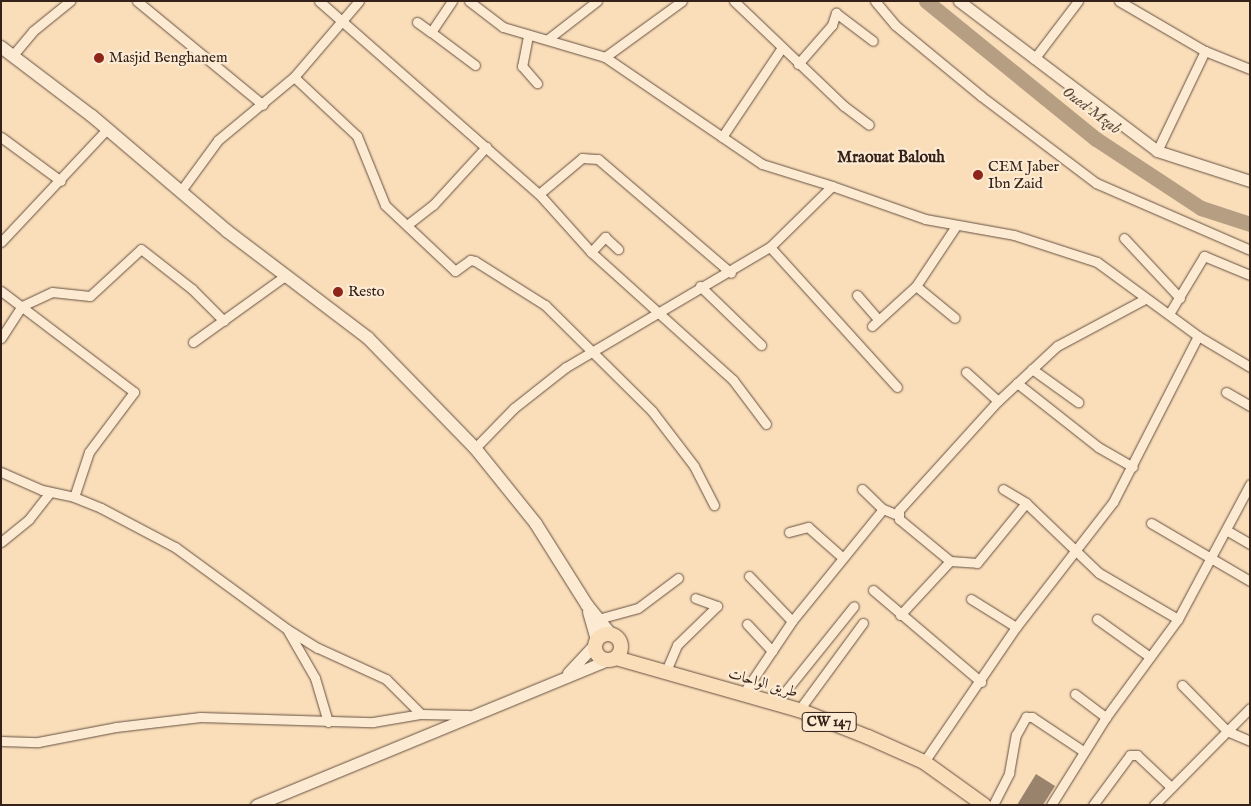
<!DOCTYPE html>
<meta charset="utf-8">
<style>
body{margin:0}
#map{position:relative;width:1251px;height:806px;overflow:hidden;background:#fadeb9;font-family:"IM FELL English",Amiri,serif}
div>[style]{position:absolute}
.river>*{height:15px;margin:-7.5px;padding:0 7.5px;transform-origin:7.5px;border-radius:7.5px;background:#b69e83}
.building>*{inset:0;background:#9a836d}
.roads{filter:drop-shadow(0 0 1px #655042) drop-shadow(0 0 1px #655042)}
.minor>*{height:9px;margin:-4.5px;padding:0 4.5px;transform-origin:4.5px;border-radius:4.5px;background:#fcead2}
.tertiary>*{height:11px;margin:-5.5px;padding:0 5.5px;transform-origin:5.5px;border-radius:5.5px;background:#fcead2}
.secondary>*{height:12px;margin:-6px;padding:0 6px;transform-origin:6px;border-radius:6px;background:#fcead2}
.primary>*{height:14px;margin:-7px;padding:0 7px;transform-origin:7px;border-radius:7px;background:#fadeb9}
.primary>.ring{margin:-7px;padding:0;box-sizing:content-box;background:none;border:14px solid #fadeb9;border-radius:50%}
.dots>*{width:14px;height:14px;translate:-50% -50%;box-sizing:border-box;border:2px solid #fcead2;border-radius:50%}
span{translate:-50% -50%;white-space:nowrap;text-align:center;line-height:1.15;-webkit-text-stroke:4.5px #fcead2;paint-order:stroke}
.shield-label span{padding:1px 4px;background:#fcead2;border:1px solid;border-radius:4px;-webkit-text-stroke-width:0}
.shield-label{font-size:14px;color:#33211a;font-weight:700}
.poi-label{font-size:15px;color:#33211a}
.left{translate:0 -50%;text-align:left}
.street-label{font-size:15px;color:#33211a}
.water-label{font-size:16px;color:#614d3f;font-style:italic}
.neighbourhood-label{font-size:16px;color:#33211a;font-weight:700}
.frame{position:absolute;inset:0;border:2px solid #33211a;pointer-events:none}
</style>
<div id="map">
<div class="river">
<i style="left:926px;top:1px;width:219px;rotate:39.1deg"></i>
<i style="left:1096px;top:139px;width:126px;rotate:33.3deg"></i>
<i style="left:1201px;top:208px;width:52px;rotate:18.1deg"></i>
</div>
<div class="building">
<i style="clip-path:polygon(1036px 774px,1055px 786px,1043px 805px,1017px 805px)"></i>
</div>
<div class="roads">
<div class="minor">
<i style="left:137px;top:1px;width:163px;rotate:39.5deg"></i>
<i style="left:319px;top:1px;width:293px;rotate:41.3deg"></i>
<i style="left:539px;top:194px;width:78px;rotate:48.1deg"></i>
<i style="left:591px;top:252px;width:191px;rotate:42deg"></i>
<i style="left:733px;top:380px;width:55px;rotate:53.1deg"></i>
<i style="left:452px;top:1px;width:37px;rotate:124deg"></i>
<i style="left:431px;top:32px;width:55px;rotate:36.9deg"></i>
<i style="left:469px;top:1px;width:43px;rotate:37.4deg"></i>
<i style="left:503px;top:27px;width:106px;rotate:16.4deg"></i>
<i style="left:605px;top:57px;width:190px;rotate:34.3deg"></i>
<i style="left:762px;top:164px;width:73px;rotate:17.4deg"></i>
<i style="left:734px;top:1px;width:152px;rotate:43.7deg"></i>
<i style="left:844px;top:106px;width:31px;rotate:37deg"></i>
<i style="left:875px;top:1px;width:31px;rotate:50deg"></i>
<i style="left:895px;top:25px;width:112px;rotate:39.5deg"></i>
<i style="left:981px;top:96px;width:144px;rotate:37.1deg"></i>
<i style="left:1096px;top:183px;width:168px;rotate:23.5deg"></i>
<i style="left:1119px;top:1px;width:99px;rotate:30.2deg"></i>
<i style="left:1205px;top:51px;width:48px;rotate:21.8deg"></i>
<i style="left:417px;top:22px;width:17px;rotate:36deg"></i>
<i style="left:528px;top:36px;width:31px;rotate:101deg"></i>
<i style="left:522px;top:66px;width:23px;rotate:49deg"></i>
<i style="left:548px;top:39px;width:62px;rotate:-37.8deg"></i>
<i style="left:13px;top:55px;width:31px;rotate:-50deg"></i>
<i style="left:33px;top:31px;width:48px;rotate:-39deg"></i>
<i style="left:605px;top:57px;width:95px;rotate:-36deg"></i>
<i style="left:1034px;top:59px;width:73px;rotate:-52.8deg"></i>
<i style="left:798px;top:64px;width:52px;rotate:-48.9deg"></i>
<i style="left:832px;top:25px;width:13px;rotate:-72deg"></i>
<i style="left:836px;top:13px;width:46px;rotate:37.1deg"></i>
<i style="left:294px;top:77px;width:86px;rotate:43.1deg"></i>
<i style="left:357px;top:136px;width:74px;rotate:67.9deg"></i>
<i style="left:385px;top:205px;width:96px;rotate:43.3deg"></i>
<i style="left:455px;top:271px;width:19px;rotate:-36deg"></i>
<i style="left:470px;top:260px;width:5px;rotate:11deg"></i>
<i style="left:475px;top:261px;width:83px;rotate:32.2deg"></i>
<i style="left:545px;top:305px;width:151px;rotate:44.7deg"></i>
<i style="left:652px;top:411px;width:69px;rotate:52.6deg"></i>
<i style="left:694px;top:466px;width:44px;rotate:62.9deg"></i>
<i style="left:1px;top:137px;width:74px;rotate:36.3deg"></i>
<i style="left:722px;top:137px;width:106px;rotate:-56.2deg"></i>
<i style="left:1157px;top:151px;width:111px;rotate:-64.4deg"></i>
<i style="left:180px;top:192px;width:64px;rotate:-53.8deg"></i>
<i style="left:218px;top:140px;width:99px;rotate:-39.7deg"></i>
<i style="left:294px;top:77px;width:100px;rotate:-49.5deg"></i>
<i style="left:539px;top:194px;width:56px;rotate:-39.9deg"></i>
<i style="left:582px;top:158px;width:16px;rotate:4deg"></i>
<i style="left:598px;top:159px;width:175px;rotate:40.6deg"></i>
<i style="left:407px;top:225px;width:33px;rotate:-38deg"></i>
<i style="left:433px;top:205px;width:79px;rotate:-47.6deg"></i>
<i style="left:1124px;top:238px;width:82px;rotate:47deg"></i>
<i style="left:1px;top:242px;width:155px;rotate:-46.8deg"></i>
<i style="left:770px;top:247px;width:189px;rotate:47.8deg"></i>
<i style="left:591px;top:252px;width:21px;rotate:-47deg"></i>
<i style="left:605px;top:237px;width:18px;rotate:43deg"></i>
<i style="left:700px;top:286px;width:85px;rotate:44deg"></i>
<i style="left:916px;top:286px;width:50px;rotate:39.4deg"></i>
<i style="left:1px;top:291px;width:167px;rotate:37.2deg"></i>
<i style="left:134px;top:392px;width:75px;rotate:126.9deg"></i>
<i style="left:89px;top:452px;width:47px;rotate:108.4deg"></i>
<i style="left:857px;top:295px;width:32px;rotate:49deg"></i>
<i style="left:1169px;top:314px;width:68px;rotate:-58.9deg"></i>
<i style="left:1204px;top:256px;width:50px;rotate:22.4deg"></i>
<i style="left:872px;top:326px;width:59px;rotate:-42.3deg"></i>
<i style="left:916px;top:286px;width:72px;rotate:-56.3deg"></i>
<i style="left:1198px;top:336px;width:61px;rotate:30.8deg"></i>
<i style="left:1px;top:338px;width:38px;rotate:-57deg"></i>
<i style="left:22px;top:306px;width:33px;rotate:-25deg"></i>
<i style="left:52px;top:292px;width:38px;rotate:6deg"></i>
<i style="left:90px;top:296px;width:69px;rotate:-42.7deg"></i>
<i style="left:141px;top:249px;width:65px;rotate:38.1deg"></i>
<i style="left:192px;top:289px;width:45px;rotate:45deg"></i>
<i style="left:193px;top:342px;width:113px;rotate:-35.7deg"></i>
<i style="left:1032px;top:369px;width:57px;rotate:35.7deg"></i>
<i style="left:966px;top:372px;width:43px;rotate:42.2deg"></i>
<i style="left:1017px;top:383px;width:103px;rotate:38.3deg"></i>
<i style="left:1098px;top:447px;width:40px;rotate:29.7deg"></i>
<i style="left:1226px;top:392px;width:28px;rotate:30deg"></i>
<i style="left:475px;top:448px;width:56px;rotate:-45.7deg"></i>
<i style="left:514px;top:408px;width:66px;rotate:-38.3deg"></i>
<i style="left:566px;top:367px;width:237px;rotate:-30.5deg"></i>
<i style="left:770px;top:247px;width:87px;rotate:-44.5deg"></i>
<i style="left:832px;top:186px;width:99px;rotate:19.5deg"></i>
<i style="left:925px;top:219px;width:90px;rotate:10.2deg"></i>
<i style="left:1014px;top:235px;width:87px;rotate:18deg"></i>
<i style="left:1097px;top:262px;width:125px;rotate:36.2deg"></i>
<i style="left:1198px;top:336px;width:186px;rotate:117.1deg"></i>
<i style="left:1113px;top:502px;width:158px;rotate:127.8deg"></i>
<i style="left:1016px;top:627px;width:163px;rotate:124.3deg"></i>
<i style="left:1px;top:472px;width:45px;rotate:23.7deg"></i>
<i style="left:42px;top:490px;width:33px;rotate:12deg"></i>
<i style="left:74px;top:497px;width:29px;rotate:22deg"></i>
<i style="left:101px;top:508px;width:84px;rotate:27.8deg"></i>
<i style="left:175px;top:547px;width:139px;rotate:36.2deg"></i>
<i style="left:287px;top:629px;width:36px;rotate:32deg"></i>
<i style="left:318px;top:648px;width:75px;rotate:24.5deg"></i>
<i style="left:386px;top:679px;width:49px;rotate:45deg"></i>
<i style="left:421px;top:714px;width:47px;rotate:1.2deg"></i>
<i style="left:862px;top:489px;width:29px;rotate:44deg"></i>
<i style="left:883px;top:509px;width:16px;rotate:22deg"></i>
<i style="left:1003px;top:489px;width:27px;rotate:31deg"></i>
<i style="left:1026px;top:503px;width:101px;rotate:43.8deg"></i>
<i style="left:1099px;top:573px;width:91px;rotate:30.2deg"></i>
<i style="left:1151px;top:523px;width:115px;rotate:30.4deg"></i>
<i style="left:1226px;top:530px;width:28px;rotate:30deg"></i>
<i style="left:789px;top:532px;width:20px;rotate:-15deg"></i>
<i style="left:808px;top:527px;width:45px;rotate:41.4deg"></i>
<i style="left:1px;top:542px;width:36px;rotate:-39deg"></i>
<i style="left:29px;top:519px;width:34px;rotate:-52deg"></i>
<i style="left:950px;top:561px;width:66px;rotate:-140.5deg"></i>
<i style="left:899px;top:519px;width:9px;rotate:-90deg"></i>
<i style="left:899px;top:510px;width:147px;rotate:-47.8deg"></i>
<i style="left:998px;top:401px;width:81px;rotate:-43deg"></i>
<i style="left:1057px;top:346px;width:98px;rotate:-28.1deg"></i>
<i style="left:749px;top:576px;width:62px;rotate:46.3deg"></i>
<i style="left:873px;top:590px;width:142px;rotate:40.4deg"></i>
<i style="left:971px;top:599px;width:53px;rotate:31.9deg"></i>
<i style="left:900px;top:615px;width:74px;rotate:-47.2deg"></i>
<i style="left:950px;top:561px;width:27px;rotate:4deg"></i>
<i style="left:977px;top:563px;width:77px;rotate:-50.8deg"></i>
<i style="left:598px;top:619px;width:41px;rotate:-15.4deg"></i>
<i style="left:638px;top:608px;width:50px;rotate:-36.9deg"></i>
<i style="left:1097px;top:619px;width:65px;rotate:35.6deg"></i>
<i style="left:747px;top:624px;width:37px;rotate:47deg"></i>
<i style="left:288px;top:631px;width:54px;rotate:60.1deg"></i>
<i style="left:315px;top:678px;width:46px;rotate:73.5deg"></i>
<i style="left:666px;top:671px;width:28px;rotate:-67deg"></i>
<i style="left:677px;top:645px;width:56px;rotate:-44.3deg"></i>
<i style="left:717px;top:606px;width:23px;rotate:-160deg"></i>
<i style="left:1182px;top:685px;width:64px;rotate:45.6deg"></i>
<i style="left:1227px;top:731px;width:25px;rotate:23deg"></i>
<i style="left:743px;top:694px;width:88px;rotate:-56.1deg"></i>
<i style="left:792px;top:621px;width:144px;rotate:-50.9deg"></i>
<i style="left:1075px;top:694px;width:39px;rotate:37deg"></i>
<i style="left:776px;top:703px;width:124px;rotate:-51.2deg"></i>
<i style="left:799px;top:710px;width:108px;rotate:-53.7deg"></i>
<i style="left:1px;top:741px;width:37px;rotate:2deg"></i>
<i style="left:38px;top:742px;width:79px;rotate:-10.9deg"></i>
<i style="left:116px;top:727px;width:85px;rotate:-6.8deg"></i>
<i style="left:200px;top:717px;width:173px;rotate:1.7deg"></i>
<i style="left:373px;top:722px;width:49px;rotate:-9.5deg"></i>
<i style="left:993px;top:805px;width:36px;rotate:-63deg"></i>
<i style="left:1009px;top:773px;width:39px;rotate:-80deg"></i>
<i style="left:1016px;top:735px;width:21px;rotate:-61deg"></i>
<i style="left:1026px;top:717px;width:6px"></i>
<i style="left:1032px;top:717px;width:61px;rotate:33.7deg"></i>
<i style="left:1051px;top:805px;width:104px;rotate:-58deg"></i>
<i style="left:1106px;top:717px;width:122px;rotate:-53.7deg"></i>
<i style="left:1178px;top:619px;width:153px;rotate:-61.9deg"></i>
<i style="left:1093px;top:805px;width:62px;rotate:-53.5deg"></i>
<i style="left:1130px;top:755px;width:7px"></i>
<i style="left:1137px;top:755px;width:47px;rotate:43.3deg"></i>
<i style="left:1154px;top:805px;width:136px;rotate:-45.3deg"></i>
</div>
<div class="tertiary">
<i style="left:959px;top:1px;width:248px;rotate:37.1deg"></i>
<i style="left:1157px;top:151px;width:98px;rotate:17.9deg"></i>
<i style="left:568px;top:673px;width:40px;rotate:-47deg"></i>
<i style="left:256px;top:805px;width:381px;rotate:-22.4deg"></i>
</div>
<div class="secondary">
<i style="left:1px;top:47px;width:114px;rotate:37.2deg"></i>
<i style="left:92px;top:116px;width:177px;rotate:40.4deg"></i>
<i style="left:227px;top:231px;width:177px;rotate:37.2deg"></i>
<i style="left:368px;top:338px;width:153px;rotate:45.8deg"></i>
<i style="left:475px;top:448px;width:97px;rotate:51.2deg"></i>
<i style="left:536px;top:524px;width:96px;rotate:57.8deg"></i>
<i style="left:587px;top:605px;width:38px;rotate:51deg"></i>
<i style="left:589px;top:612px;width:29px;rotate:74deg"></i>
</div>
<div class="primary">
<i class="ring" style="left:595px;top:634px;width:12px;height:12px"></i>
<i style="left:616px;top:658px;width:190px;rotate:15.9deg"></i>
<i style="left:799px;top:710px;width:74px;rotate:21.4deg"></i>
<i style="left:868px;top:737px;width:61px;rotate:24.1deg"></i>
<i style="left:924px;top:762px;width:74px;rotate:35.6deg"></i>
</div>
</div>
<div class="dots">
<i style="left:99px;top:58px;background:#8f2418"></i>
<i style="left:978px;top:175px;background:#8f2418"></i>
<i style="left:338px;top:292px;background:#8f2418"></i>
</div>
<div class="shield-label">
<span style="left:829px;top:722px">CW 147</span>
</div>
<div class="poi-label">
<span class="left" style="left:109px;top:58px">Masjid Benghanem</span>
<span class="left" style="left:988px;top:175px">CEM Jaber<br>Ibn Zaid</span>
<span class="left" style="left:348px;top:292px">Resto</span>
</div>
<div class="street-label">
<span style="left:763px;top:683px;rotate:16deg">طريق الواحات</span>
</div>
<div class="water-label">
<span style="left:1091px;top:111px;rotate:37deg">Oued Mzab</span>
</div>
<div class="neighbourhood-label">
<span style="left:891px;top:158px">Mraouat Balouh</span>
</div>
<div class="frame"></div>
</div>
